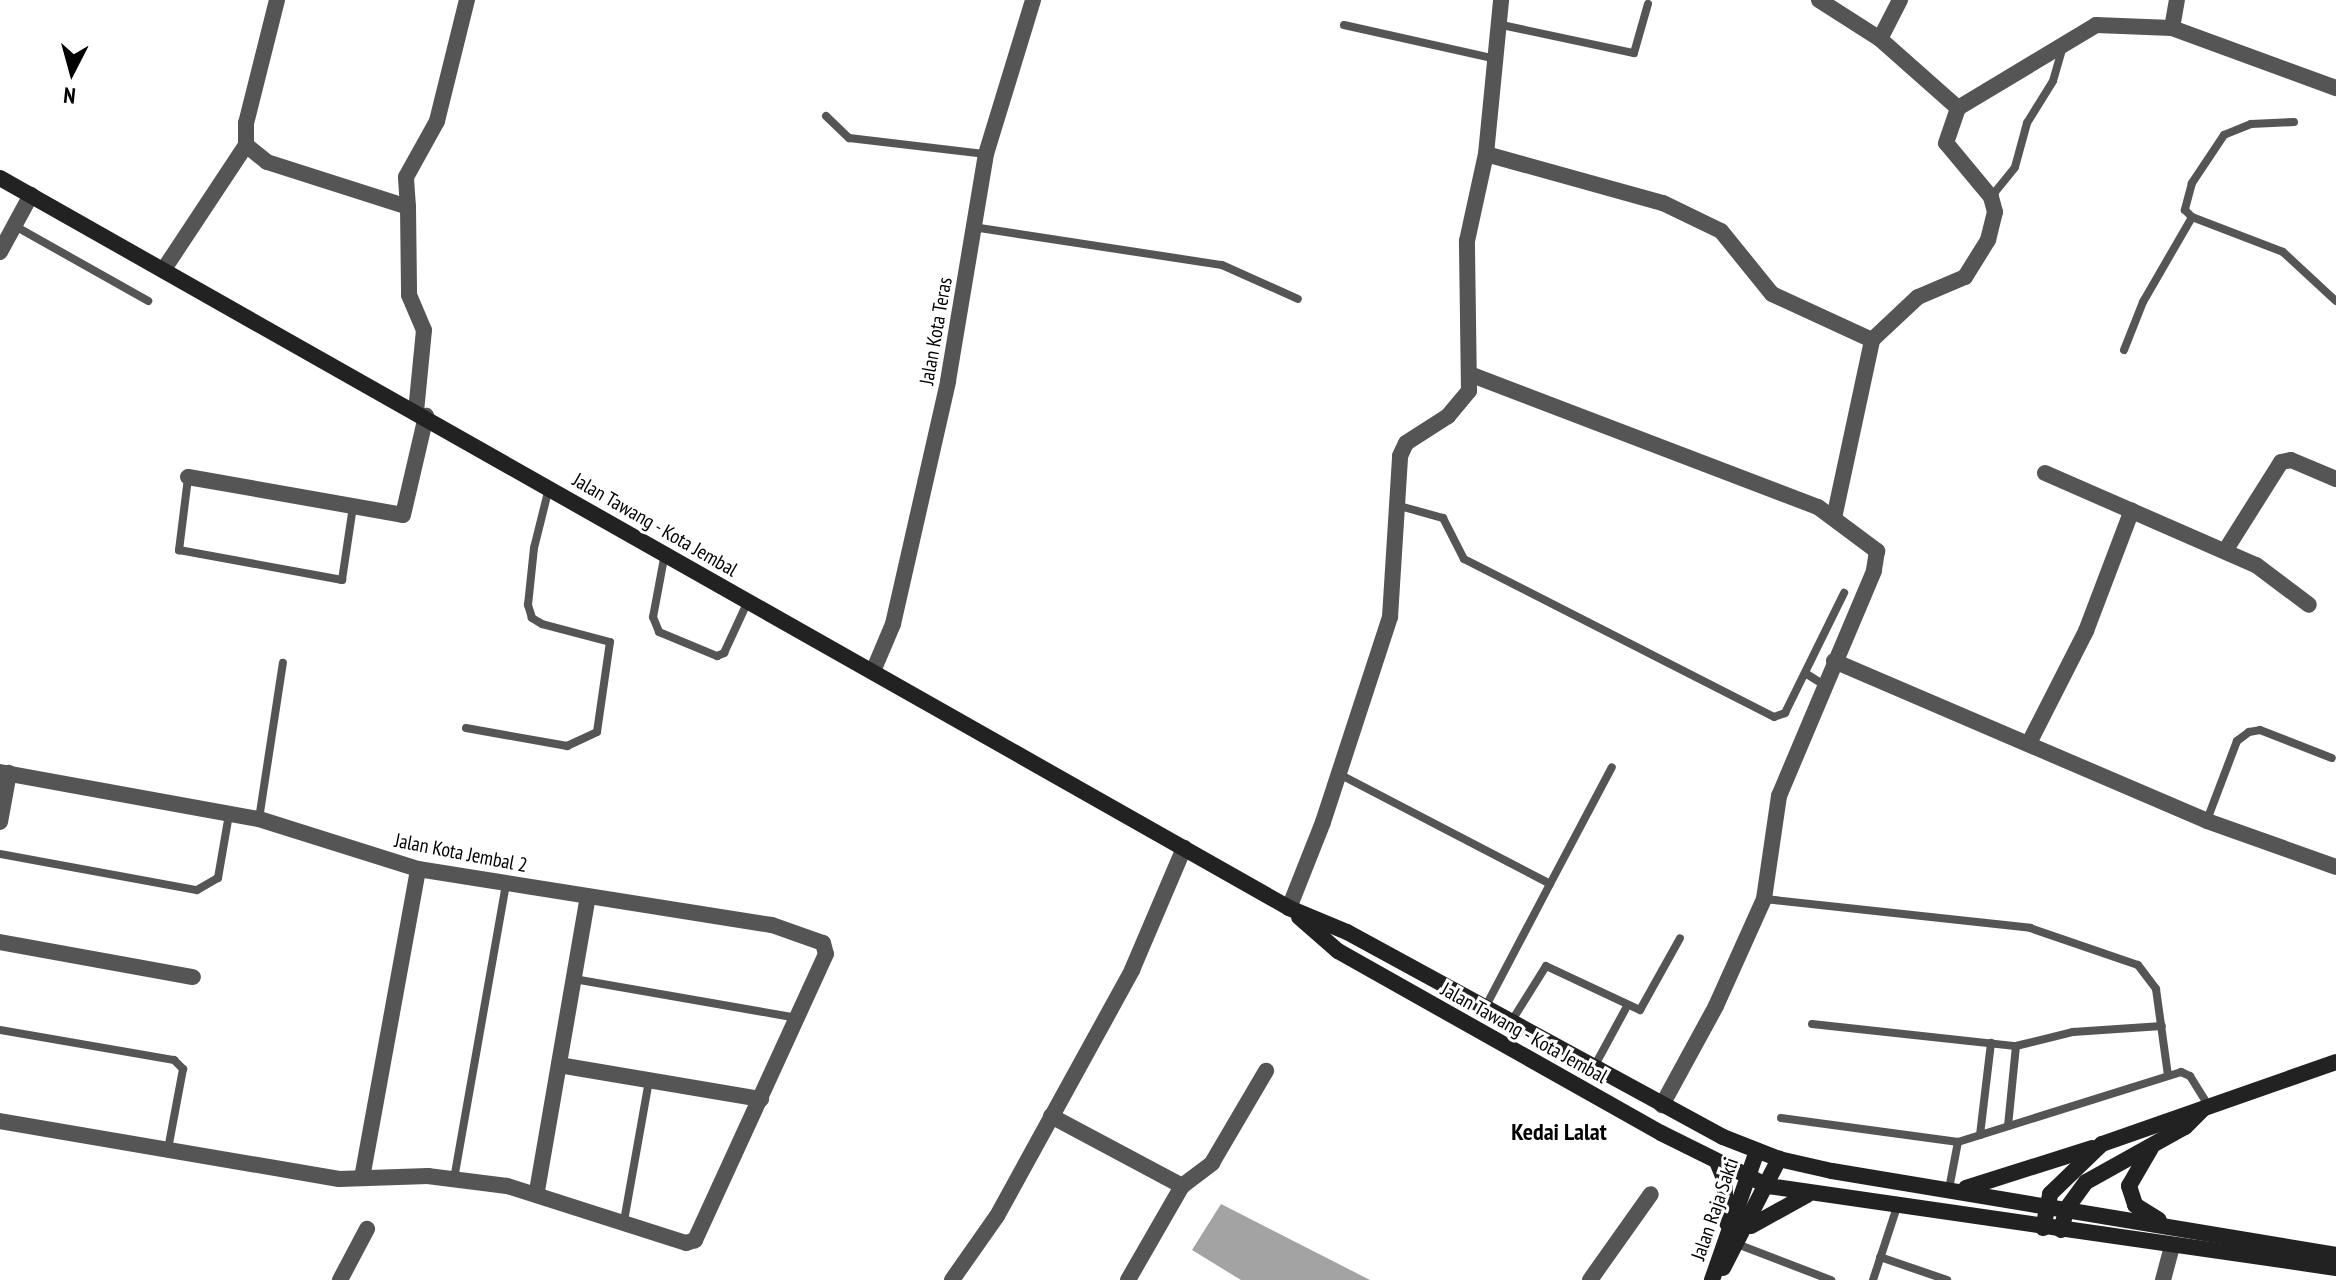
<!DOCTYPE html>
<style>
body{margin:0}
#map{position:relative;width:2336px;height:1280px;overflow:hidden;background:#fff;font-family:"PT Sans Narrow",sans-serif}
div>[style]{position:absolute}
.water>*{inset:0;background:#a3a3a3}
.service>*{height:8px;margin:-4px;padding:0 4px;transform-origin:4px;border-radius:4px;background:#555}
.minor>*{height:16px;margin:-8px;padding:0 8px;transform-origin:8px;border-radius:8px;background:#555}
.secondary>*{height:16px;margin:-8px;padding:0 8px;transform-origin:8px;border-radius:8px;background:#222}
span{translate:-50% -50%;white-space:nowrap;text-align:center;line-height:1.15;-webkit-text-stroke:6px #fff;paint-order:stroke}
.street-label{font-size:20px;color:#000}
.quarter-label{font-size:24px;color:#000;font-weight:700}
.north{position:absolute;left:32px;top:32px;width:80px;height:80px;-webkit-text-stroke:6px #fff;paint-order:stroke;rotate:186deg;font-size:22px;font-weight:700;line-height:32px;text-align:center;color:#000}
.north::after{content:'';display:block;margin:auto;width:28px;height:36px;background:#000;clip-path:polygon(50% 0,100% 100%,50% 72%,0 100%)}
</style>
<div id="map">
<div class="water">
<i style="clip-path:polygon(1221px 1204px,1370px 1280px,1241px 1280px,1192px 1250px)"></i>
</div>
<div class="service">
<i style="left:1497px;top:24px;width:140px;rotate:12deg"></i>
<i style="left:1634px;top:53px;width:51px;rotate:-74.1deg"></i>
<i style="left:1344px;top:25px;width:152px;rotate:12.6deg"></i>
<i style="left:826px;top:116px;width:32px;rotate:44deg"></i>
<i style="left:849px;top:138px;width:138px;rotate:6.7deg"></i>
<i style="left:2294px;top:122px;width:43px;rotate:177.3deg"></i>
<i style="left:2251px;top:124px;width:29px;rotate:158deg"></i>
<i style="left:2224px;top:135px;width:58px;rotate:123.7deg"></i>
<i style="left:2192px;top:183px;width:28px;rotate:105deg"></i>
<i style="left:2185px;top:210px;width:10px;rotate:45deg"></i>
<i style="left:2192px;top:217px;width:97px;rotate:21deg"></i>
<i style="left:2283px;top:252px;width:72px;rotate:42.8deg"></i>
<i style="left:1991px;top:197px;width:38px;rotate:-51deg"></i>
<i style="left:2015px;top:167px;width:46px;rotate:-74.7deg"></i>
<i style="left:2027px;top:123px;width:49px;rotate:-58.2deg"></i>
<i style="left:2053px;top:81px;width:33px;rotate:-74deg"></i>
<i style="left:15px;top:226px;width:153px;rotate:29.4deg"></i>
<i style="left:973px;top:227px;width:252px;rotate:8.7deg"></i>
<i style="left:1222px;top:265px;width:83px;rotate:24.1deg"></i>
<i style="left:2124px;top:350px;width:52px;rotate:-68.4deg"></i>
<i style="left:2143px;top:302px;width:98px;rotate:-60deg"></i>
<i style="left:188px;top:478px;width:73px;rotate:97.1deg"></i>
<i style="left:179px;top:550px;width:166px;rotate:10.4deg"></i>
<i style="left:342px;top:580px;width:75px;rotate:-81.5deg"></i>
<i style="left:1396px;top:505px;width:49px;rotate:15.5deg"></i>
<i style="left:1443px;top:518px;width:46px;rotate:62.9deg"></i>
<i style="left:1464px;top:559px;width:348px;rotate:27deg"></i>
<i style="left:1774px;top:717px;width:12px;rotate:-20deg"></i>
<i style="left:1785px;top:713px;width:134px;rotate:-63.8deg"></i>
<i style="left:665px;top:553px;width:65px;rotate:100.6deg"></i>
<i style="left:653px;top:617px;width:16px;rotate:68deg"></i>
<i style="left:659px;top:632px;width:63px;rotate:22.5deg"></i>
<i style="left:717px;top:656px;width:8px;rotate:-23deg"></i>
<i style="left:724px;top:653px;width:57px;rotate:-65.2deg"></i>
<i style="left:1805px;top:673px;width:22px;rotate:32deg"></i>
<i style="left:466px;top:728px;width:103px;rotate:10.1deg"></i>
<i style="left:567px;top:746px;width:33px;rotate:-25deg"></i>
<i style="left:597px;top:732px;width:91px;rotate:-81.8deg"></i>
<i style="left:610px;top:642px;width:70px;rotate:-165.2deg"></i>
<i style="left:542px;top:624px;width:12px;rotate:-149deg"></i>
<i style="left:532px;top:618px;width:14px;rotate:-107deg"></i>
<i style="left:528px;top:605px;width:57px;rotate:-84deg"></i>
<i style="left:534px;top:548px;width:62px;rotate:-76deg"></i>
<i style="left:1339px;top:774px;width:238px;rotate:27.5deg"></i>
<i style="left:1550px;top:884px;width:140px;rotate:117.7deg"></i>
<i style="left:259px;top:819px;width:158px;rotate:-81.3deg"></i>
<i style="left:2207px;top:820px;width:85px;rotate:-69.2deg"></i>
<i style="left:2237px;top:741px;width:15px;rotate:-37deg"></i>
<i style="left:2249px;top:732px;width:11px;rotate:-10deg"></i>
<i style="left:2260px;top:730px;width:77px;rotate:21.3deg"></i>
<i style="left:0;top:854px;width:200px;rotate:10.4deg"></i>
<i style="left:197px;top:890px;width:24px;rotate:-30deg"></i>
<i style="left:218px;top:878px;width:65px;rotate:-80.2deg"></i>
<i style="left:1550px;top:884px;width:132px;rotate:-62.1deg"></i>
<i style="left:1765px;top:899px;width:267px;rotate:6.2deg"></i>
<i style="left:2030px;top:928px;width:114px;rotate:18.9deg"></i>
<i style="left:2138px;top:965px;width:30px;rotate:53deg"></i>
<i style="left:2156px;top:989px;width:87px;rotate:82.1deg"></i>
<i style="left:574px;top:979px;width:227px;rotate:9.9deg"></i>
<i style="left:1511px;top:1022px;width:66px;rotate:-58deg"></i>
<i style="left:1546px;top:966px;width:104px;rotate:25.1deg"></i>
<i style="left:1640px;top:1010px;width:82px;rotate:-60.9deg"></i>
<i style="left:1812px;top:1024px;width:205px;rotate:6.2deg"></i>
<i style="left:2016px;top:1046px;width:59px;rotate:-13.8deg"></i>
<i style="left:2073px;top:1032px;width:89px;rotate:-3.9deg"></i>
<i style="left:0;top:1030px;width:177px;rotate:9.8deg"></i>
<i style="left:174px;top:1060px;width:13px;rotate:45deg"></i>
<i style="left:183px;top:1069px;width:81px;rotate:100.6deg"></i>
<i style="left:1594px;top:1067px;width:67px;rotate:-61.5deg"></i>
<i style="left:1781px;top:1118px;width:179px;rotate:7.7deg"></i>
<i style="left:1958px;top:1142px;width:234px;rotate:-17.4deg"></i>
<i style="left:2181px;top:1072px;width:10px;rotate:24deg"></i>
<i style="left:2190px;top:1076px;width:36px;rotate:58deg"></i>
<i style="left:2008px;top:1126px;width:80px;rotate:-84.3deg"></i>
<i style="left:1980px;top:1135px;width:93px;rotate:-83.2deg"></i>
<i style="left:454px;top:1179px;width:301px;rotate:-80deg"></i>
<i style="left:1949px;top:1189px;width:48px;rotate:-79.2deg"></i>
<i style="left:624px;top:1221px;width:143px;rotate:-79.9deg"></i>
<i style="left:1737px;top:1244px;width:101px;rotate:21deg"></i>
<i style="left:1880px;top:1257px;width:71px;rotate:18.9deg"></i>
<i style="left:1873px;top:1280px;width:77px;rotate:-71.8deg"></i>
</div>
<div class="minor">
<i style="left:277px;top:0;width:127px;rotate:104.1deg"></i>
<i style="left:246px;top:123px;width:22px;rotate:90deg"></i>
<i style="left:246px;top:145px;width:27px;rotate:39deg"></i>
<i style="left:267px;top:162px;width:148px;rotate:17.7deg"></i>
<i style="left:408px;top:207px;width:88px;rotate:89.3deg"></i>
<i style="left:409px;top:295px;width:38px;rotate:67deg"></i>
<i style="left:424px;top:330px;width:81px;rotate:95.6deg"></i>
<i style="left:1819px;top:0;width:72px;rotate:32.6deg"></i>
<i style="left:1880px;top:39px;width:104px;rotate:41.5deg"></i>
<i style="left:2172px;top:28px;width:28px;rotate:-80deg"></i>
<i style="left:1880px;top:39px;width:44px;rotate:-62.9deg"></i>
<i style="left:1486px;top:154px;width:184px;rotate:15.5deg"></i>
<i style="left:1663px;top:203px;width:64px;rotate:25.8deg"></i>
<i style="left:1721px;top:231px;width:81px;rotate:51deg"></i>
<i style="left:1772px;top:294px;width:110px;rotate:24.7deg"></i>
<i style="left:1872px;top:340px;width:63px;rotate:-43.1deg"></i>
<i style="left:1918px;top:297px;width:51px;rotate:-23.1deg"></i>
<i style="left:1965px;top:277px;width:44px;rotate:-58.1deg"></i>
<i style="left:1988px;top:240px;width:29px;rotate:-76deg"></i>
<i style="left:1995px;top:212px;width:16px;rotate:-105deg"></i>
<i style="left:1991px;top:197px;width:70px;rotate:-129.8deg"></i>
<i style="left:1946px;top:143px;width:37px;rotate:-71deg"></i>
<i style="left:1958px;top:108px;width:161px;rotate:-31deg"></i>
<i style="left:2096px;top:25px;width:76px;rotate:2.3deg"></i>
<i style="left:2172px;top:28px;width:175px;rotate:20.1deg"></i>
<i style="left:408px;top:207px;width:30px;rotate:-94deg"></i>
<i style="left:406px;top:177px;width:64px;rotate:-61deg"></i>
<i style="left:437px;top:121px;width:125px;rotate:-76.1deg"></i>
<i style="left:0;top:252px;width:65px;rotate:-61.5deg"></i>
<i style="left:164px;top:269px;width:149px;rotate:-56.5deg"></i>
<i style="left:1472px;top:375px;width:370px;rotate:20.9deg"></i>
<i style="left:1818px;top:507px;width:74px;rotate:36.7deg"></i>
<i style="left:1877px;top:551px;width:20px;rotate:99deg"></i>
<i style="left:1874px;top:571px;width:244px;rotate:112.9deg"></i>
<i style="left:1779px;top:796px;width:104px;rotate:98.3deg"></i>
<i style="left:1764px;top:899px;width:117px;rotate:114.2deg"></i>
<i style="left:1716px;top:1006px;width:113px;rotate:118.6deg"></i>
<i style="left:2045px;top:473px;width:230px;rotate:23.6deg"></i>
<i style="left:2256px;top:565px;width:66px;rotate:37deg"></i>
<i style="left:188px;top:477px;width:218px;rotate:10deg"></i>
<i style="left:403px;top:515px;width:102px;rotate:-76.9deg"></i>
<i style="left:1834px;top:518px;width:182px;rotate:-77.9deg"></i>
<i style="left:2225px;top:551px;width:105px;rotate:-57.8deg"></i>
<i style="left:2281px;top:462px;width:10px;rotate:-11deg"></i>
<i style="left:2291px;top:460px;width:49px;rotate:22.9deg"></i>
<i style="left:1834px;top:661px;width:406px;rotate:23.2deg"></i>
<i style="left:2207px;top:821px;width:137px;rotate:19.6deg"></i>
<i style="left:874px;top:669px;width:49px;rotate:-67.1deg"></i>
<i style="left:893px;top:624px;width:249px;rotate:-77.2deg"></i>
<i style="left:948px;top:381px;width:230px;rotate:-80.5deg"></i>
<i style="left:986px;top:154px;width:161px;rotate:-73deg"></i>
<i style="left:2029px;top:743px;width:126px;rotate:-63deg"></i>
<i style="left:2086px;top:631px;width:129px;rotate:-69.2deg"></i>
<i style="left:0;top:772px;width:263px;rotate:10.3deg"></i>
<i style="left:259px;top:819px;width:167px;rotate:17.5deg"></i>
<i style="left:418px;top:869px;width:358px;rotate:9deg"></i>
<i style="left:772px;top:925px;width:54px;rotate:19.4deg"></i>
<i style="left:823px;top:943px;width:11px;rotate:75deg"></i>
<i style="left:826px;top:954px;width:315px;rotate:114.6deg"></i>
<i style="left:695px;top:1240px;width:9px;rotate:162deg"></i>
<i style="left:686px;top:1243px;width:188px;rotate:-162.3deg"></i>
<i style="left:507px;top:1186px;width:80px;rotate:-172.8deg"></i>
<i style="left:428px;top:1176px;width:89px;rotate:178.1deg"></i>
<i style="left:339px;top:1179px;width:344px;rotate:-170.3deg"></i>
<i style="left:0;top:822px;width:50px;rotate:-79.6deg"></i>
<i style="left:1289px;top:908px;width:92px;rotate:-68.4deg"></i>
<i style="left:1323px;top:822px;width:216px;rotate:-71.9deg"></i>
<i style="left:1390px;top:617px;width:161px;rotate:-86.4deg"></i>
<i style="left:1400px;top:456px;width:14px;rotate:-65deg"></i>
<i style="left:1406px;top:443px;width:50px;rotate:-32.7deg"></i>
<i style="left:1448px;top:416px;width:33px;rotate:-50deg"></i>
<i style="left:1469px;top:391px;width:150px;rotate:-90.8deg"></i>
<i style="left:1467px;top:241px;width:89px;rotate:-77.7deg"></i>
<i style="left:1486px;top:154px;width:155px;rotate:-84.4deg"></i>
<i style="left:0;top:942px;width:196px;rotate:10.3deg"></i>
<i style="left:559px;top:1065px;width:205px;rotate:9.6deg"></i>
<i style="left:1051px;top:1116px;width:149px;rotate:28.1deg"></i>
<i style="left:362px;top:1178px;width:314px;rotate:-79.7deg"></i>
<i style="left:537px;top:1191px;width:299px;rotate:-80.2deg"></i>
<i style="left:340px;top:1280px;width:58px;rotate:-62.1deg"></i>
<i style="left:952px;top:1280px;width:78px;rotate:-54.9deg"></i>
<i style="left:997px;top:1216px;width:281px;rotate:-61.2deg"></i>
<i style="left:1132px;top:970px;width:133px;rotate:-66.9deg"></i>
<i style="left:1128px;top:1280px;width:108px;rotate:-60.1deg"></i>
<i style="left:1182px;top:1186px;width:38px;rotate:-37deg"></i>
<i style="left:1212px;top:1163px;width:107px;rotate:-59.6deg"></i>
<i style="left:1590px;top:1280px;width:105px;rotate:-54.7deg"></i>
<i style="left:2163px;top:1280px;width:34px;rotate:-75deg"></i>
</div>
<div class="secondary">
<i style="left:0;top:178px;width:1481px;rotate:29.52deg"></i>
<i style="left:1289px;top:908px;width:63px;rotate:22.5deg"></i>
<i style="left:1347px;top:932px;width:428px;rotate:28.6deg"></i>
<i style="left:1723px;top:1137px;width:60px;rotate:21.4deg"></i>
<i style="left:1779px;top:1159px;width:54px;rotate:12.8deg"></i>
<i style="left:1832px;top:1171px;width:511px;rotate:9.46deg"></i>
<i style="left:1299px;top:917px;width:52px;rotate:41.1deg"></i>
<i style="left:1338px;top:951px;width:371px;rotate:29.4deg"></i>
<i style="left:1661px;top:1133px;width:119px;rotate:26.4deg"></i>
<i style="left:1768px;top:1186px;width:574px;rotate:8.21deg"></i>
<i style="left:2151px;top:1148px;width:44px;rotate:120.1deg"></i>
<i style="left:2129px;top:1186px;width:20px;rotate:72deg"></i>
<i style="left:2135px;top:1205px;width:28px;rotate:32deg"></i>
<i style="left:1718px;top:1164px;width:16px;rotate:68deg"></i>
<i style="left:1724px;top:1179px;width:44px;rotate:86.1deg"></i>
<i style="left:1966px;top:1188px;width:132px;rotate:-17.6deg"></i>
<i style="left:1751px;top:1226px;width:64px;rotate:-29deg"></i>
<i style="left:2043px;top:1228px;width:35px;rotate:-78deg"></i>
<i style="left:2050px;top:1194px;width:72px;rotate:-43.9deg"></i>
<i style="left:2102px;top:1144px;width:248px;rotate:-19.3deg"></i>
<i style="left:2061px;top:1230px;width:23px;rotate:-75deg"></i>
<i style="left:2067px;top:1208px;width:32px;rotate:-54deg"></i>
<i style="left:2086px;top:1182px;width:113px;rotate:-29.1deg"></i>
<i style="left:2185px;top:1127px;width:25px;rotate:-45deg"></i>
<i style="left:1723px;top:1268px;width:123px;rotate:-62.8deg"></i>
<i style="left:1712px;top:1280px;width:137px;rotate:-70.8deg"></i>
</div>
<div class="street-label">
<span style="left:936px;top:331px;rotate:-80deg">Jalan Kota Teras</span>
<span style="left:655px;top:525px;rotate:30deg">Jalan Tawang - Kota Jembal</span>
<span style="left:461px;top:853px;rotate:11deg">Jalan Kota Jembal 2</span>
<span style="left:1524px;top:1033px;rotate:29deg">Jalan Tawang - Kota Jembal</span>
<span style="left:1715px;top:1209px;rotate:-71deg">Jalan Raja Sakti</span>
</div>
<div class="quarter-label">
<span style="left:1559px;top:1132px">Kedai Lalat</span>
</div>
<div class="north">N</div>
</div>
